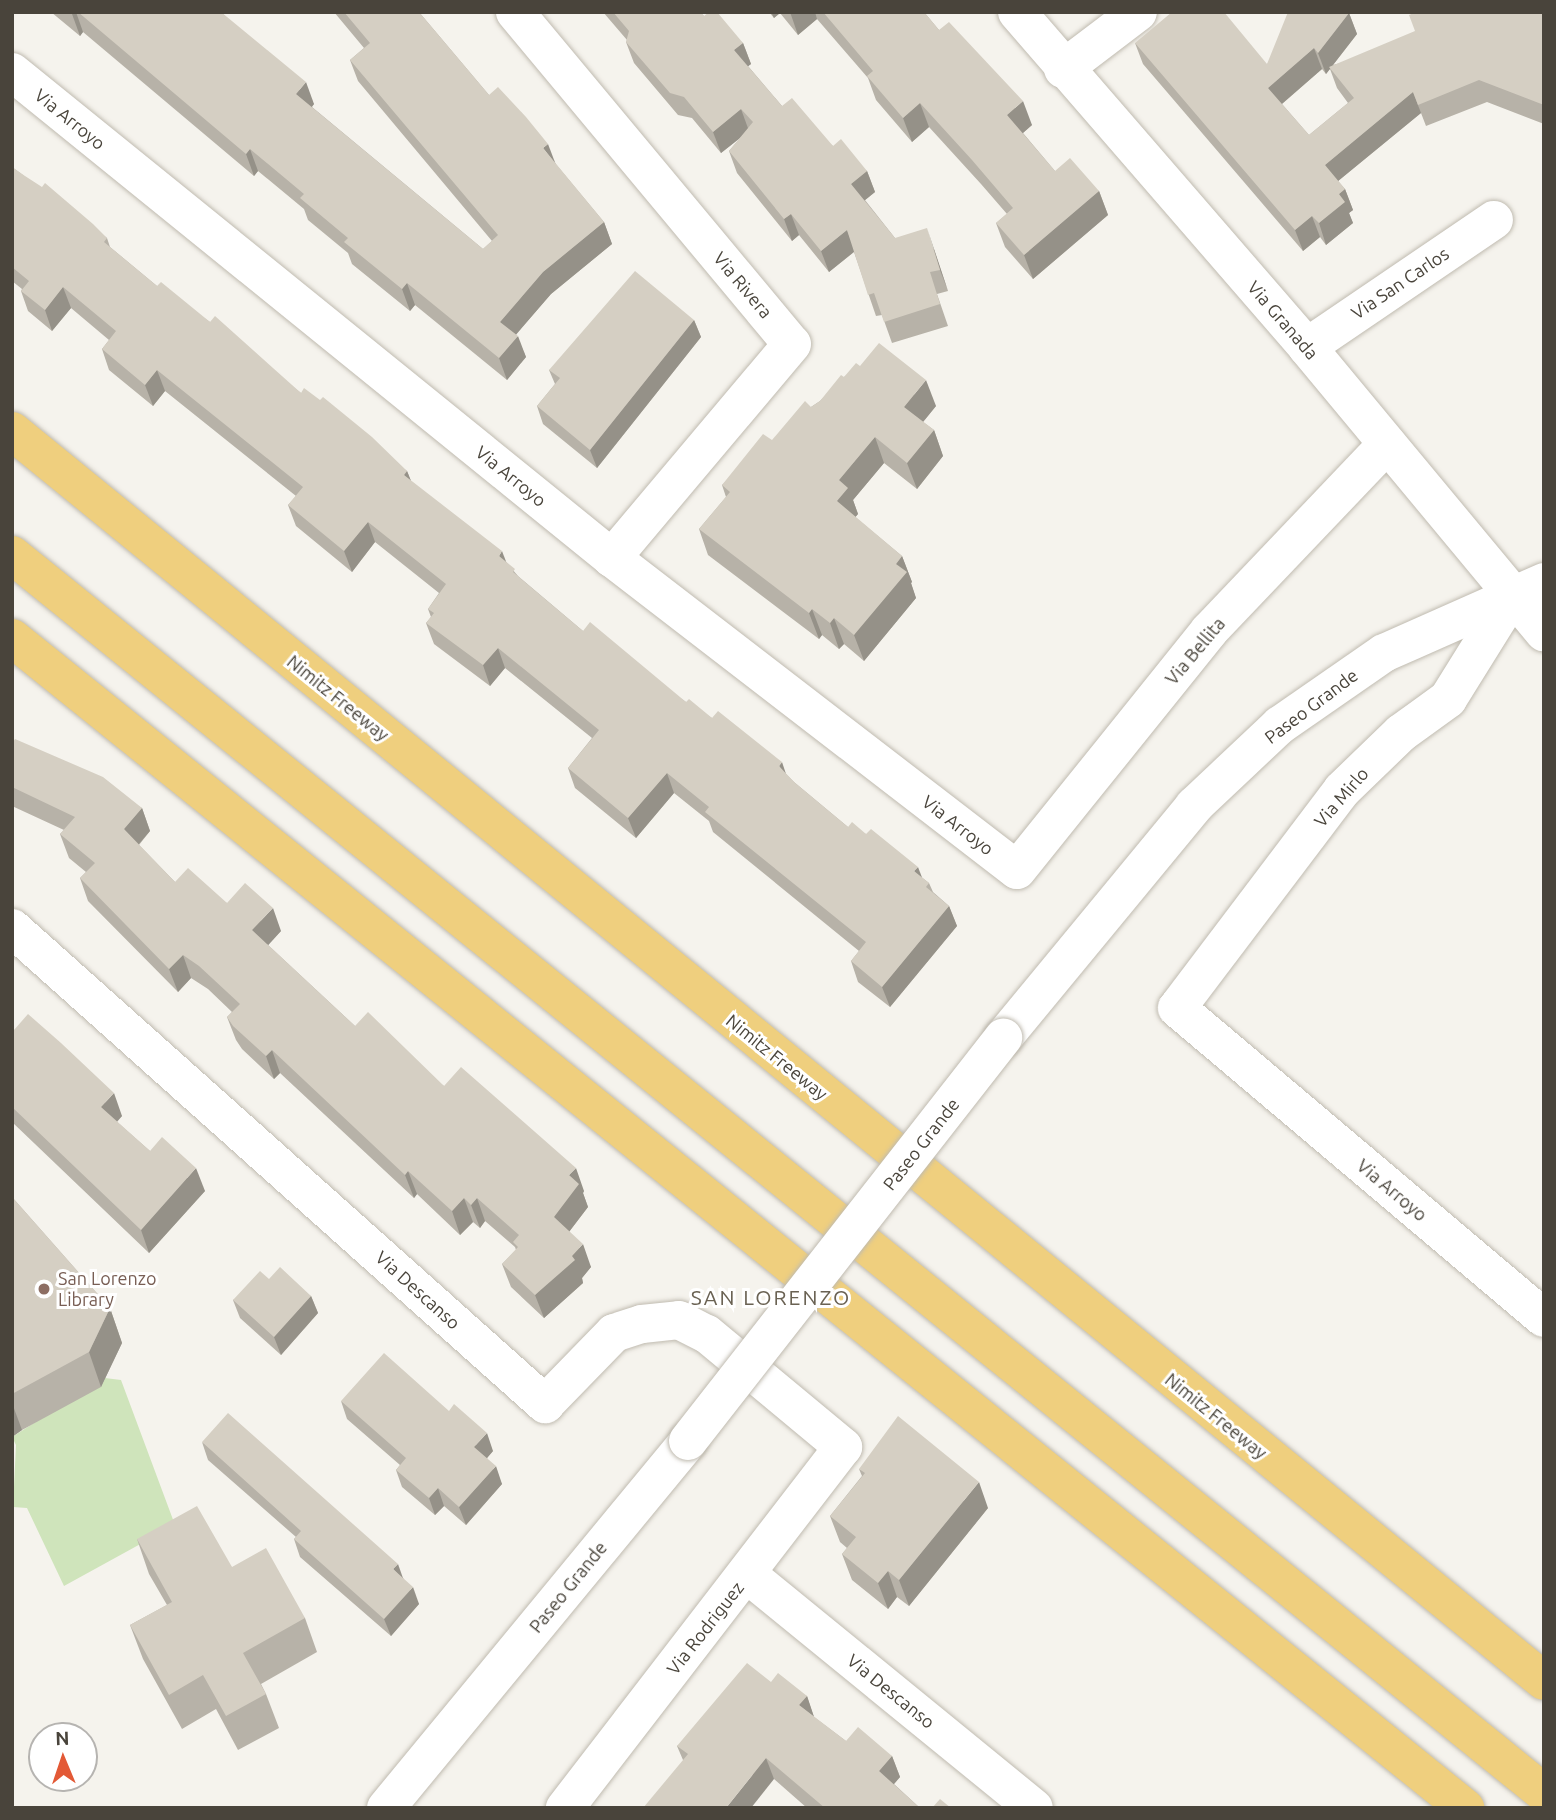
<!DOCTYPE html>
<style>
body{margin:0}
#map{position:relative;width:1556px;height:1820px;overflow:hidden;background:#f5f3ed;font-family:Ubuntu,sans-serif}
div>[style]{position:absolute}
.green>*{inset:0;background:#cfe4bb}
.roads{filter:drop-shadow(0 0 2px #c0bbb0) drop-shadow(0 0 2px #c0bbb0)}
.minor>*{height:38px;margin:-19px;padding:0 19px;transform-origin:19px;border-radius:19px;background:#fff}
.highway>*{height:38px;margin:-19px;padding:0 19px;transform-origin:19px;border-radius:19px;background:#efcf7e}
.bridges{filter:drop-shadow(0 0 2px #c0bbb0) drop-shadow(0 0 2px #c0bbb0)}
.minor-bridge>*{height:38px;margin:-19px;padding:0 19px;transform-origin:19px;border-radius:19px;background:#fff}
.wall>*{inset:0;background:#b7b2a8}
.shaded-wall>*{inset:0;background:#959188}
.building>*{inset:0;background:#d5cfc3}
.dots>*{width:19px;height:19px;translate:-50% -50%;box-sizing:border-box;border:4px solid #fff;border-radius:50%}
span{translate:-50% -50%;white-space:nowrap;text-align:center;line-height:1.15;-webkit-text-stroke:6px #fff;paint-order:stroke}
.street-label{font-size:18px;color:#49443b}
.education-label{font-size:18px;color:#785e54}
.left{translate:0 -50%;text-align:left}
.quarter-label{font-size:21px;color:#6a6253;letter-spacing:2px}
.frame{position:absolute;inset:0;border:14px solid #49443b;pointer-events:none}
.north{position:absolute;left:28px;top:1722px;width:70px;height:70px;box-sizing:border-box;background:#fff;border:2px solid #b6b4b1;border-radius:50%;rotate:358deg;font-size:19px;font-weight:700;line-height:28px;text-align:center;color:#49443b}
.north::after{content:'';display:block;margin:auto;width:24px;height:32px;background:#e35936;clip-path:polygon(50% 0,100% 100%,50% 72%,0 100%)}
</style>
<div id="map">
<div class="green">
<i style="clip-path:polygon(105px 1378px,121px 1380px,175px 1525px,64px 1586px,27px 1508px,13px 1507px,16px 1445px,12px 1437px)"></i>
</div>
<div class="roads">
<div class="minor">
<i style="left:515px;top:12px;width:432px;rotate:50.2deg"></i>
<i style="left:792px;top:344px;width:280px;rotate:130.1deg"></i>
<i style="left:1017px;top:12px;width:443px;rotate:49.1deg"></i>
<i style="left:1307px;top:347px;width:371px;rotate:50.3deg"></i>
<i style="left:1063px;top:69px;width:94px;rotate:-37.2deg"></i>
<i style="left:12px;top:72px;width:772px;rotate:39.01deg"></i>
<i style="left:612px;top:558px;width:511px;rotate:37.61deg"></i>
<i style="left:1017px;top:870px;width:307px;rotate:-51.2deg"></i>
<i style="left:1209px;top:631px;width:258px;rotate:-46.4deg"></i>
<i style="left:1307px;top:347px;width:226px;rotate:-34.2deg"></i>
<i style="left:1512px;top:596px;width:121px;rotate:121.9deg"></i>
<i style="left:1448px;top:699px;width:58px;rotate:144.1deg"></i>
<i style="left:1401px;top:733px;width:82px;rotate:136deg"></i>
<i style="left:1342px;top:790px;width:273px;rotate:127.1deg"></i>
<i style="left:1177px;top:1008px;width:480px;rotate:40.2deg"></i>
<i style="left:12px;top:928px;width:715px;rotate:41.77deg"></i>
<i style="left:545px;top:1404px;width:99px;rotate:-45.8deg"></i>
<i style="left:614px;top:1333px;width:29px;rotate:-18deg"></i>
<i style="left:642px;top:1324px;width:37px;rotate:-6deg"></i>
<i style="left:679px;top:1320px;width:31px;rotate:27deg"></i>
<i style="left:707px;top:1334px;width:177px;rotate:39.7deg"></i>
<i style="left:843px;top:1447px;width:456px;rotate:127.6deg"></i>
<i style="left:1003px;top:1038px;width:301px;rotate:-50.5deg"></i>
<i style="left:1194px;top:806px;width:118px;rotate:-43.3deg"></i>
<i style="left:1280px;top:725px;width:126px;rotate:-34.7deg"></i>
<i style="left:1384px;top:653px;width:175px;rotate:-23.9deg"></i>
<i style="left:747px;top:1574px;width:370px;rotate:39.2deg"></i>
<i style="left:386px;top:1808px;width:475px;rotate:-50.5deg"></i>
</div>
<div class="highway">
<i style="left:12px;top:431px;width:1977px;rotate:39.21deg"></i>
<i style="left:12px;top:555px;width:1970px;rotate:38.94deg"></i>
<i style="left:12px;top:638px;width:1866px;rotate:38.84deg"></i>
</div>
</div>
<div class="bridges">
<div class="minor-bridge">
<i style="left:688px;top:1441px;width:512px;rotate:-51.99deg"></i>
</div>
</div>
<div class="wall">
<i style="clip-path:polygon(51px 12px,221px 12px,314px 104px,312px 107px,483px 249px,492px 241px,358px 81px,350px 60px,364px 48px,334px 12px,419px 12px,489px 95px,554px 162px,604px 222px,612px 244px,551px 294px,516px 334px,526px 357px,507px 380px,415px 305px,410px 311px,352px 264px,348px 253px,308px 220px,304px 209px,258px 171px,254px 176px,83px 32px,80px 36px)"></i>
<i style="clip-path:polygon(603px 12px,700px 12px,704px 16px,743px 43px,751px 64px,748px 66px,782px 106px,833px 146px,867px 171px,875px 192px,865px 200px,895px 238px,934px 249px,948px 291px,937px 294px,948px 326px,892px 343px,882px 315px,876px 316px,854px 252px,829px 272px,799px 235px,792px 241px,737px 173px,729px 151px,741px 137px,721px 153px,692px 118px,678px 115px,634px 63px,626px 42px,627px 40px)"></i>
<i style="clip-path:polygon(769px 12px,924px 12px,939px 30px,1032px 125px,1023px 133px,1055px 171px,1099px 191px,1108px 215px,1033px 279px,1005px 247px,996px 223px,1007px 214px,981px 184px,929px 127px,912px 142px,876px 100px,868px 78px,817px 19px,798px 35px,780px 13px,774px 18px)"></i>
<i style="clip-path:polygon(evenodd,1544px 12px,1544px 124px,1487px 102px,1426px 126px,1421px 113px,1338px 181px,1345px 189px,1353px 210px,1349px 213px,1353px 223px,1326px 245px,1320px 237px,1303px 251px,1143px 64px,1135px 43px,1267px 64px,1349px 13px,1357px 34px,1333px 65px,1544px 12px,1322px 69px,1326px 74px,1330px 69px,1337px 88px,1348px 103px,1309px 135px,1282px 104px,1322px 69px)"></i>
<i style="clip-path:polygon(12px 167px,107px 238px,110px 247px,157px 286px,210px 322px,301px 393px,407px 471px,411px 481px,506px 562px,518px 576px,583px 631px,686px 702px,712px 718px,786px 774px,794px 782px,848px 827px,866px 834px,929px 883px,933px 892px,949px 906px,957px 926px,890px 1007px,858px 982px,851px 961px,859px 951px,713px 832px,709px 821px,674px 793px,636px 838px,575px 788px,568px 768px,592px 738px,505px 668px,490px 686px,434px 644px,426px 623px,431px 617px,428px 609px,439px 593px,375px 542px,352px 572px,296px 526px,288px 505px,296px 496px,165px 391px,153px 406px,109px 370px,102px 349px,109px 340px,71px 308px,52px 331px,28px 311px,21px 291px,22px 289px,12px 281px)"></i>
<i style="clip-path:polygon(694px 320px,701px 337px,597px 468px,543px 424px,537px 406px,555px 384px,549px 370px)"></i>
<i style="clip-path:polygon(860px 366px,936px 406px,923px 422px,934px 430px,943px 456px,917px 489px,884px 463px,853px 500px,858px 514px,855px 517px,902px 556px,912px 582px,911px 583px,916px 598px,864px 661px,844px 644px,839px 649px,822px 635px,819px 639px,708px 555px,699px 529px,726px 497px,722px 485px,811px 407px,820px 401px,844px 377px)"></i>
<i style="clip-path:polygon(12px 744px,142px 808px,150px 831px,139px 845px,175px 882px,227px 903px,281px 931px,268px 945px,355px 1026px,444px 1086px,584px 1191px,583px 1193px,588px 1207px,569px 1232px,591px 1267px,582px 1278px,583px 1283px,544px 1318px,511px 1287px,502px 1264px,516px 1250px,515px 1247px,485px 1221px,480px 1228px,473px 1222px,460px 1235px,417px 1194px,414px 1198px,280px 1073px,274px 1079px,242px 1049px,236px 1040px,227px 1017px,232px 1012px,208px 989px,191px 978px,178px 992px,88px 901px,80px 878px,86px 872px,69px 858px,60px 834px,64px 830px,12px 806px)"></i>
<i style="clip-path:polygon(12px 1028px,122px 1116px,117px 1122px,150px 1151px,205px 1191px,149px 1253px,12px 1122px)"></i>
<i style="clip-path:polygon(12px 1197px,110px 1308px,122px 1343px,101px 1387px,22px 1430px,12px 1437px)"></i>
<i style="clip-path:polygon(269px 1279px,311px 1296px,318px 1313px,281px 1355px,240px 1318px,233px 1300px)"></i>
<i style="clip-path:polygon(341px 1401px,493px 1451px,487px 1458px,502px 1484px,466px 1525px,444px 1506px,435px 1515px,402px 1487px,396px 1470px,400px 1465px,347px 1419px)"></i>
<i style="clip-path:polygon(202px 1442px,403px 1578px,419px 1604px,391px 1636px,300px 1557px,294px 1539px,296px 1537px,208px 1460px)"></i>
<i style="clip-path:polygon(859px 1469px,988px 1508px,909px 1606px,897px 1597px,888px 1609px,852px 1580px,842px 1554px,847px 1548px,840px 1542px,830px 1516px,862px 1476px)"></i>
<i style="clip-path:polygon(137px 1539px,232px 1567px,305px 1618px,317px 1652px,261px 1684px,266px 1694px,279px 1728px,238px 1750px,216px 1709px,182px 1729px,143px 1659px,130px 1625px,167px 1605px,149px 1574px)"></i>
<i style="clip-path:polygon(771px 1682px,807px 1696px,814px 1717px,846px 1741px,892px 1756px,900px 1777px,894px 1784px,920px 1808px,807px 1808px,774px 1779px,683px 1760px,677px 1746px)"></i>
</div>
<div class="shaded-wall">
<i style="clip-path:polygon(73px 12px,76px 12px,83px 32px,80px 36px,72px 14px)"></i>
<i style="clip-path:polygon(771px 12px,780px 12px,780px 13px,774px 18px)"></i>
<i style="clip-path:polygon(790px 12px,815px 12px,817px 19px,798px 35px)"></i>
<i style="clip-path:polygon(1349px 13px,1357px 34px,1326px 74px,1318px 53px)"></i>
<i style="clip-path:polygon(743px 43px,751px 64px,742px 71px,734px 50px)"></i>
<i style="clip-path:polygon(1314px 48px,1322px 69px,1276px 109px,1268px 88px)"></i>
<i style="clip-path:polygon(306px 82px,314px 104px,304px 116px,296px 94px)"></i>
<i style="clip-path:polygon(1413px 92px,1421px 113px,1332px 186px,1325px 165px)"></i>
<i style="clip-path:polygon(1023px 101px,1032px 125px,1016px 139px,1007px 115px)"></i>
<i style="clip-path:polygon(920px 103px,929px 127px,912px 142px,903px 118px)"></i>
<i style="clip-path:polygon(741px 109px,749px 131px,721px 153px,713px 132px)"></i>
<i style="clip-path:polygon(548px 144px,556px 165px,543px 148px)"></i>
<i style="clip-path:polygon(250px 149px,258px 171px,254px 176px,246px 154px)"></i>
<i style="clip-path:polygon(867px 171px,875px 192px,859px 205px,851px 184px)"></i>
<i style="clip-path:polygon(1345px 189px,1353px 210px,1349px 213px,1353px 223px,1326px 245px,1319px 223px,1339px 194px)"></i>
<i style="clip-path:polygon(1099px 191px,1108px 215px,1033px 279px,1024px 255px)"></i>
<i style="clip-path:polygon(791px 214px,799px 235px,792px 241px,784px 219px)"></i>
<i style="clip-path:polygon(1312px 216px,1320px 237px,1303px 251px,1295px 230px)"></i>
<i style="clip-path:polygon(604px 222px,612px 244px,551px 294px,508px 344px,500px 322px,543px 272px)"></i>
<i style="clip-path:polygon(927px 228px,948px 291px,940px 270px)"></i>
<i style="clip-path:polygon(847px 230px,855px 251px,829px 272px,821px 251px)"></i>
<i style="clip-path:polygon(407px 283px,415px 305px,410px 311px,402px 289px)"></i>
<i style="clip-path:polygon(63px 287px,71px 308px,52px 331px,45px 310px)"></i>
<i style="clip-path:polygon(694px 320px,701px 337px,597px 468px,590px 450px)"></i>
<i style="clip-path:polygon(518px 336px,526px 357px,507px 380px,499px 358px)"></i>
<i style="clip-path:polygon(157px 370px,165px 391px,153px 406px,145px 385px)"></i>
<i style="clip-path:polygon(926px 380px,936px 406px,914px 433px,904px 407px)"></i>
<i style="clip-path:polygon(934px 430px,943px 456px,917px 489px,907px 463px)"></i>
<i style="clip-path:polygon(875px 437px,884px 463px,853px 500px,858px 514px,847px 527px,837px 501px,839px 480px)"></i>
<i style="clip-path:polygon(407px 471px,415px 491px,404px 475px)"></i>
<i style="clip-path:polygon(368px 522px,375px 542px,352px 572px,344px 551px)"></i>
<i style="clip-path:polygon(502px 551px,510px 572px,499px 556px)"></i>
<i style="clip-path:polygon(902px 556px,912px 582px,911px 583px,916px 598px,864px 661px,854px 635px,896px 564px)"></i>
<i style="clip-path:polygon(812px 609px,822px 635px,819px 639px,809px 613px)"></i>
<i style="clip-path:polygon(834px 618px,844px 644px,839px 649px,830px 623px)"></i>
<i style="clip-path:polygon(498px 648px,505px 668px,490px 686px,483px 665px)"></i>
<i style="clip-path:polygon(782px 762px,789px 783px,779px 766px)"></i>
<i style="clip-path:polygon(667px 773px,674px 793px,636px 838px,628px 818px)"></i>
<i style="clip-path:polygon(142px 808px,150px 831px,132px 852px,124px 829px)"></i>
<i style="clip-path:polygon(918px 867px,926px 888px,914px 871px)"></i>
<i style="clip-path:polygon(949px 906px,957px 926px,890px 1007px,882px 987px)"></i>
<i style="clip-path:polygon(273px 908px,281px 931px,261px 953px,252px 930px)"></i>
<i style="clip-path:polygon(183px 955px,191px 978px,178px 992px,169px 969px)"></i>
<i style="clip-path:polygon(272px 1050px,280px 1073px,274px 1079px,266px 1056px)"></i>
<i style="clip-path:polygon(114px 1093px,122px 1116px,109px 1130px,101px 1107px)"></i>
<i style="clip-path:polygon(196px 1168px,205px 1191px,149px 1253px,141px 1230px)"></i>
<i style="clip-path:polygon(576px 1168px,584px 1191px,583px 1193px,588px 1207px,562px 1241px,554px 1217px,569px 1175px)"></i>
<i style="clip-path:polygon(408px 1171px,417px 1194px,414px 1198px,405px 1175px)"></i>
<i style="clip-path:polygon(464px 1198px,473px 1222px,460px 1235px,452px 1211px)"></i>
<i style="clip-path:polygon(477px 1198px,485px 1221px,480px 1228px,471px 1205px)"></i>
<i style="clip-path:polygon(583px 1244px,591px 1267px,582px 1278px,583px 1283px,544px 1318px,535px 1295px)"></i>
<i style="clip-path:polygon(311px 1296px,318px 1313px,281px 1355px,274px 1337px)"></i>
<i style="clip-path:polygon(110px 1308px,122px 1343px,101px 1387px,89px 1352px)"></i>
<i style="clip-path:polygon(12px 1403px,22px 1430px,12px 1437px)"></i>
<i style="clip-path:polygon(487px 1433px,493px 1451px,481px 1465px,474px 1447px)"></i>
<i style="clip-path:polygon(496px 1466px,502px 1484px,466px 1525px,459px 1507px)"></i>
<i style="clip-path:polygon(979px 1482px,988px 1508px,909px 1606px,899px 1580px)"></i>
<i style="clip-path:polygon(438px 1488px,444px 1506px,435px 1515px,429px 1498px)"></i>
<i style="clip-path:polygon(398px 1564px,404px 1581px,393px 1569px)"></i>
<i style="clip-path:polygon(888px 1571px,897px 1597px,888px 1609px,878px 1583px)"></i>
<i style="clip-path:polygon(413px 1587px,419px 1604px,391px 1636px,384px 1619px)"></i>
<i style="clip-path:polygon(807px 1696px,814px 1717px,799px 1705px)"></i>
<i style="clip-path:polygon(892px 1756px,900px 1777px,887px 1792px,879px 1771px)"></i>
<i style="clip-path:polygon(766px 1758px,774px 1779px,751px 1808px,726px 1808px)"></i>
</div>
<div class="building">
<i style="clip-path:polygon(78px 12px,221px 12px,306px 82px,296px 94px,483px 249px,498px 235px,350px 60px,370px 43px,344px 12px,419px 12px,489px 95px,498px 87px,526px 117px,548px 144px,543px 148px,604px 222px,543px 272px,500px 322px,518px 336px,499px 358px,407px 283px,402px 289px,344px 242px,348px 238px,300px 198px,304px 194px,250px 149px,246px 154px)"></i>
<i style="clip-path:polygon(613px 12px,700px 12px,704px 16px,709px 12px,717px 12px,743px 43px,734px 50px,782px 106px,792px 98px,833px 146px,841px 139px,867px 171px,851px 184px,895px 238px,927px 228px,940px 270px,930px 272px,940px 304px,884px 322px,874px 293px,868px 295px,847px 230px,821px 251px,791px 214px,784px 219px,729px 151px,753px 122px,741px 109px,713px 132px,684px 97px,670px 93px,626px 42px,629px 31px)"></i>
<i style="clip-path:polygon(823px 12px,924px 12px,939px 30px,949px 22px,1023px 101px,1007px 115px,1055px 171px,1070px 158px,1099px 191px,1024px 255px,996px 223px,1013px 208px,972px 160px,920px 103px,903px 118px,867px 76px,873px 71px)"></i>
<i style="clip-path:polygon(1172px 12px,1224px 12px,1267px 64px,1288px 12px,1349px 13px,1318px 53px,1314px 48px,1268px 88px,1309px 135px,1354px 98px,1329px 67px,1415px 31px,1409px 15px,1416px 12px,1544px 12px,1544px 105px,1479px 80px,1418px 105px,1413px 92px,1325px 165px,1345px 189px,1339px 194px,1345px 202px,1319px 223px,1312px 216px,1295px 230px,1135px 43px)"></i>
<i style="clip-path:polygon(12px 167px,25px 176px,42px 187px,45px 183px,93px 224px,107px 238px,104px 242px,157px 286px,161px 282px,210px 322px,215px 316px,301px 393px,304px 388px,320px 400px,323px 397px,372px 437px,407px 471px,404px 475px,502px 551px,499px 556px,515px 569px,513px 572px,583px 631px,590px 622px,686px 702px,689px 699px,712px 718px,718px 711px,782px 762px,779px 766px,794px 782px,848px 827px,852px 822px,866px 834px,871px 829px,918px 867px,914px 871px,929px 883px,926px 887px,949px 906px,882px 987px,851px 961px,866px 942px,705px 812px,709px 807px,667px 773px,628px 818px,568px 768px,599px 730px,498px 648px,483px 665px,426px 623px,434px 613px,428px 609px,446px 584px,368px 522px,344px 551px,288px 505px,303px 487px,157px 370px,145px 385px,102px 349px,116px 331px,63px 287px,45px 310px,21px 291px,29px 281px,12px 267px)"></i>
<i style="clip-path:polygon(635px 271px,694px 320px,590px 450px,537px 406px,560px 378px,549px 370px)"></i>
<i style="clip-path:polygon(879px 343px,926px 380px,904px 407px,934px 430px,907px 463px,875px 437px,839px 480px,848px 488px,837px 501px,902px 556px,896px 564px,907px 572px,854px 635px,834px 618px,830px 623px,812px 609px,809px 613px,699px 529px,730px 492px,722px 485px,763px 434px,772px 440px,805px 401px,811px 407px,820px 401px,841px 375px,844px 377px,856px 363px,860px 366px)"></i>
<i style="clip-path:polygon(15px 739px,103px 777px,142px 808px,124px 829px,175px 882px,188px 868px,227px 903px,245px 883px,273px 908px,252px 930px,355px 1026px,368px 1012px,444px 1086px,461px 1067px,576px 1168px,569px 1175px,579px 1184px,554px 1217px,583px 1244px,572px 1256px,575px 1260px,535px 1295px,502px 1264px,518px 1247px,513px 1242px,519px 1235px,477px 1198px,471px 1205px,464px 1198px,452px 1211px,408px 1171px,405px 1175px,272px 1050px,266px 1056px,233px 1026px,227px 1017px,240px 1004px,199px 966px,183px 955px,169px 969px,80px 878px,95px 863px,60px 834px,75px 817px,12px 787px,12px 744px)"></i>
<i style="clip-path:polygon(28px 1014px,61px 1043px,114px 1093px,101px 1107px,150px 1151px,162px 1137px,196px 1168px,141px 1230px,12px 1107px,12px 1028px,14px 1030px)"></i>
<i style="clip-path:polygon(12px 1197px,110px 1308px,89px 1352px,12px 1394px)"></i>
<i style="clip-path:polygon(280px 1267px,311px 1296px,274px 1337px,233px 1300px,260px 1271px,269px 1279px)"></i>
<i style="clip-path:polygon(384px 1353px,449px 1411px,454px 1404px,487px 1433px,474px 1447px,496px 1466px,459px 1507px,438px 1488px,429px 1498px,396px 1470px,406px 1458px,341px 1401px)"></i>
<i style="clip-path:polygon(228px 1413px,398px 1564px,393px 1569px,413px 1587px,384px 1619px,294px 1539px,301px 1531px,202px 1442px)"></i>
<i style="clip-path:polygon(898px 1416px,979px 1482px,899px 1580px,888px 1571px,878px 1583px,842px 1554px,856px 1537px,830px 1516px,865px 1473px,859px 1469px)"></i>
<i style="clip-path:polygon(197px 1506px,232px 1567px,266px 1548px,305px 1618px,243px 1653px,266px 1694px,226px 1716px,203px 1675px,169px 1695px,130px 1625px,172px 1602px,137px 1539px)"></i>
<i style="clip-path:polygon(747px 1663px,771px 1682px,778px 1673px,807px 1696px,799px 1705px,846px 1741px,858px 1727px,892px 1756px,879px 1771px,920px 1808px,825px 1808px,766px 1758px,726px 1808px,643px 1808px,688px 1754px,677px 1746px)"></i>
<i style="clip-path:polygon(940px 1799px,951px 1808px,932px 1808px)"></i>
</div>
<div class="dots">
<i style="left:44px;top:1289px;background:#8d6e63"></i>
</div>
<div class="street-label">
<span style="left:70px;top:119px;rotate:39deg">Via Arroyo</span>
<span style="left:1400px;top:283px;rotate:-34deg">Via San Carlos</span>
<span style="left:743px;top:285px;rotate:50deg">Via Rivera</span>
<span style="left:1283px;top:320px;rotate:49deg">Via Granada</span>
<span style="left:511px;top:476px;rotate:39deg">Via Arroyo</span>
<span style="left:1195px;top:651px;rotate:-50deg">Via Bellita</span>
<span style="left:338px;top:698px;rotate:39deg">Nimitz Freeway</span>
<span style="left:1311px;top:706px;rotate:-37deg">Paseo Grande</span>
<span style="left:1341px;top:797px;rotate:-49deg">Via Mirlo</span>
<span style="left:958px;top:825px;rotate:38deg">Via Arroyo</span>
<span style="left:777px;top:1057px;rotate:39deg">Nimitz Freeway</span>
<span style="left:921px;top:1144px;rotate:-52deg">Paseo Grande</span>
<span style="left:1392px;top:1190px;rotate:40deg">Via Arroyo</span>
<span style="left:418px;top:1290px;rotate:42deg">Via Descanso</span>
<span style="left:1216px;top:1416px;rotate:39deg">Nimitz Freeway</span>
<span style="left:568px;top:1587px;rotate:-51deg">Paseo Grande</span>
<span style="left:705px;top:1628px;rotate:-52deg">Via Rodriguez</span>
<span style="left:891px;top:1691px;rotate:39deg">Via Descanso</span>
</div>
<div class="education-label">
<span class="left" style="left:58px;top:1289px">San Lorenzo<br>Library</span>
</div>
<div class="quarter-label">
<span style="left:771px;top:1297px">SAN LORENZO</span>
</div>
<div class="frame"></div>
<div class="north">N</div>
</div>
